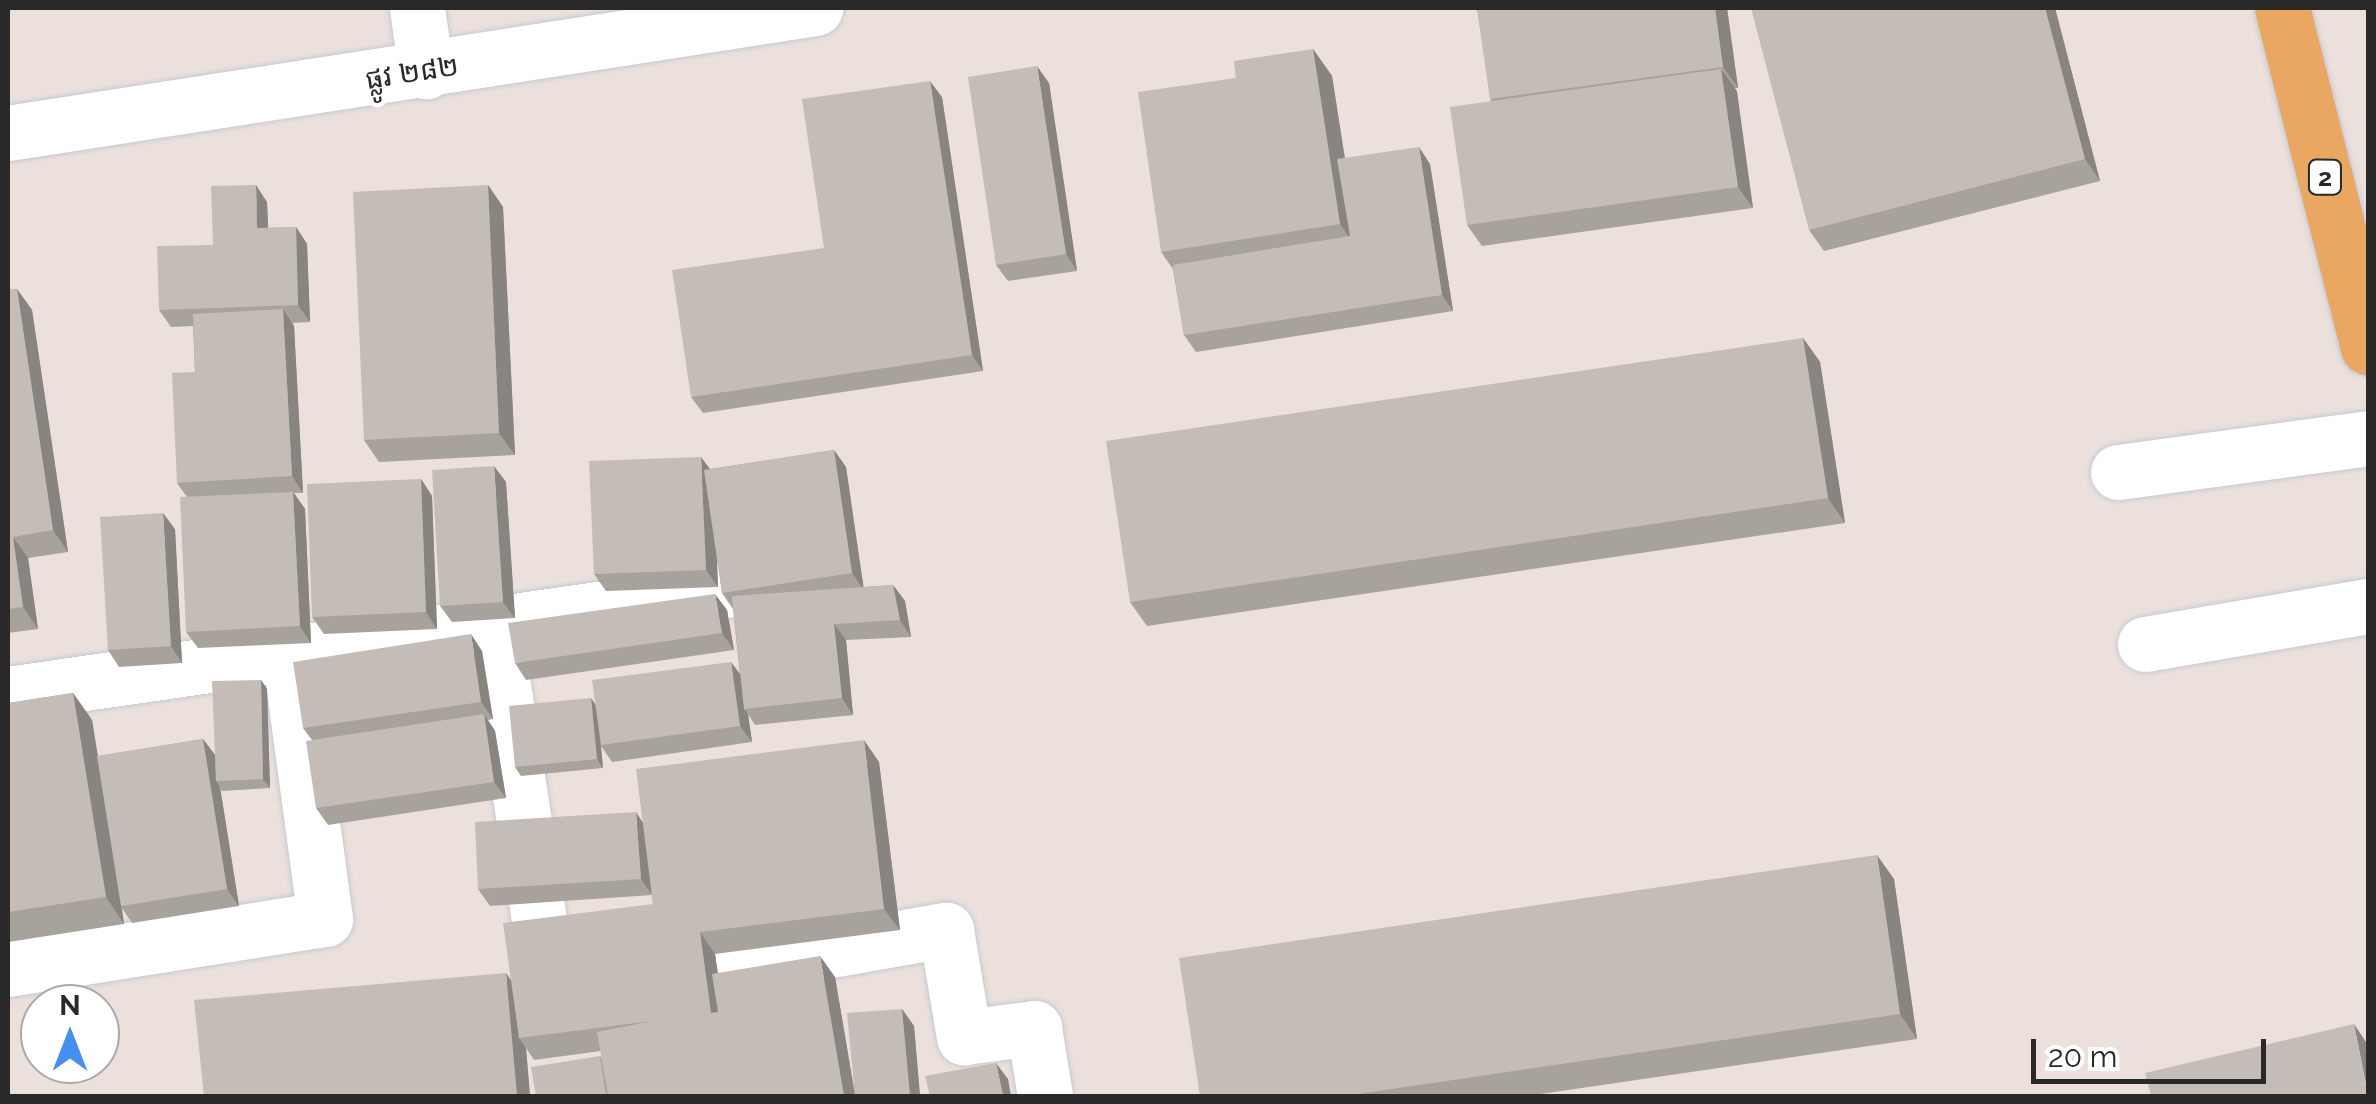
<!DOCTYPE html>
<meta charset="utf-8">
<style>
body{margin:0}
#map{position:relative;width:2376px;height:1104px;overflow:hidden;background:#ebe0dc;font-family:Raleway,"Noto Sans Khmer",sans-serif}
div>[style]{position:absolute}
.roads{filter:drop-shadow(0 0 2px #c4cad2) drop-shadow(0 0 2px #c4cad2)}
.minor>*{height:55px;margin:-27.5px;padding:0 27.5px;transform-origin:27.5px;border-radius:27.5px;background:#fff}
.major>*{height:55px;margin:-27.5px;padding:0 27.5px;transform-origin:27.5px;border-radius:27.5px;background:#e9a762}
.wall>*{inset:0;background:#a8a29d}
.shaded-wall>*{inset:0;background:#888480}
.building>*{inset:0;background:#c3bcb7}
span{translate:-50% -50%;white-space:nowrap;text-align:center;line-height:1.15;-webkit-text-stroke:9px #fff;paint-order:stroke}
.shield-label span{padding:2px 8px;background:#fff;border:2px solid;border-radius:8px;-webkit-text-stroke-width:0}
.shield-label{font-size:25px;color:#292929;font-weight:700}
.street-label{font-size:28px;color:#292929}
.frame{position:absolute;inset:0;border:10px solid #292929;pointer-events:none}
.north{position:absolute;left:20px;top:984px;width:100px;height:100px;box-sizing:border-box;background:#fff;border:2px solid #a9a9a9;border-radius:50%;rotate:0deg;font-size:28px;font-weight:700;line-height:40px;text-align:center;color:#292929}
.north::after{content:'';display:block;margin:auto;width:35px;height:45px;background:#4390f1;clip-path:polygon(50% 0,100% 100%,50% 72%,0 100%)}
.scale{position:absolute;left:2031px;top:1039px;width:235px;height:45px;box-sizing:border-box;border:5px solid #292929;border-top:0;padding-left:12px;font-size:30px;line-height:35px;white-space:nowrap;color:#292929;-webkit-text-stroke:8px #fff;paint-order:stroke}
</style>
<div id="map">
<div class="roads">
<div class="minor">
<i style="left:417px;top:8px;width:64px;rotate:81.9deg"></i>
<i style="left:8px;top:133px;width:817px;rotate:-8.8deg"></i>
<i style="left:2118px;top:472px;width:252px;rotate:-7.7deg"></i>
<i style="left:494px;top:626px;width:372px;rotate:81.3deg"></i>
<i style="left:2145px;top:644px;width:226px;rotate:-9.7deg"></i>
<i style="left:8px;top:694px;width:722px;rotate:-8.2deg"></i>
<i style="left:8px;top:969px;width:321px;rotate:-9deg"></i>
<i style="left:325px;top:919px;width:267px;rotate:-97.7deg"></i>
<i style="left:644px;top:983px;width:307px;rotate:-10deg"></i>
<i style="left:946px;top:930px;width:109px;rotate:80.5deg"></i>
<i style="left:964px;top:1037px;width:71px;rotate:-7.3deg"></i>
<i style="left:1034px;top:1028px;width:69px;rotate:80.8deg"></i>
</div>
<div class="major">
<i style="left:2282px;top:8px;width:350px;rotate:75.8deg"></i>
</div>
</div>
<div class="wall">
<i style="clip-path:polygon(1477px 8px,1727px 8px,1738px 88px,1735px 88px,1753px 208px,1482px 246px,1467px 225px,1491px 101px)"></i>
<i style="clip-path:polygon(2055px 8px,2100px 181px,1824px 251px,1809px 230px)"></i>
<i style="clip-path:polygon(1313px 49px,1332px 76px,1345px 158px,1430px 164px,1453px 311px,1196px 352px,1184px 335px,1173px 269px,1161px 252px,1236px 78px)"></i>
<i style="clip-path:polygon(1049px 83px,1077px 271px,1008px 281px,996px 265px)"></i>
<i style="clip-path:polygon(942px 97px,983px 371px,703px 413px,691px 397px,824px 248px)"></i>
<i style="clip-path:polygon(488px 185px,503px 207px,515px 455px,379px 462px,364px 440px)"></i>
<i style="clip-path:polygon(267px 202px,268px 228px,296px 227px,307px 244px,310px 322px,292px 323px,294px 326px,303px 493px,294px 493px,305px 509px,311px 643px,198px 648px,186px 632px,187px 497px,177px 483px,195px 372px,193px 326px,171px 327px,159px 310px,213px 245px)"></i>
<i style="clip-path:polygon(17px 289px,32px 310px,68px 552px,28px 558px,38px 629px,8px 633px,8px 290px)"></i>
<i style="clip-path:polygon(1803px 338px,1820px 362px,1845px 523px,1147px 626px,1130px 602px)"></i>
<i style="clip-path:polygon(834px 450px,846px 467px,863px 587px,893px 585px,905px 601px,911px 637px,846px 640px,853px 715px,755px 725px,748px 714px,752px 742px,612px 762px,601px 746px,603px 768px,521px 776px,515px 767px,591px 698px,595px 705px,740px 675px,733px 609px,722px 593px,717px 557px,718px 587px,606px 591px,594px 574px,710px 469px)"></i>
<i style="clip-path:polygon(421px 479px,432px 496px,437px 629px,324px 634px,312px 617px)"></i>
<i style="clip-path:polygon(506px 482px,515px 618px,452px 622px,440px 606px)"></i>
<i style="clip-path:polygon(175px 529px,182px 663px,119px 667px,108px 650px)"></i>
<i style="clip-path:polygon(727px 610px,734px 650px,526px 680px,515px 663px)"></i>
<i style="clip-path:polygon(482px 651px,493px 719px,488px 720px,495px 731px,506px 798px,328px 825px,316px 808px,312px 740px,303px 728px)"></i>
<i style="clip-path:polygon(261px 680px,267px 689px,270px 788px,222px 791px,220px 787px,239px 906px,132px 923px,122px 908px,124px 924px,8px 942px,8px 703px,73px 693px,92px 720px,98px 756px,203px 739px,215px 755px)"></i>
<i style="clip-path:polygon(879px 762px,900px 930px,715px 954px,718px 973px,835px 977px,854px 1088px,902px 1009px,914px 1026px,920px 1096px,536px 1096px,600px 1056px,602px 1059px,601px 1051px,534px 1060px,526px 1048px,530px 1096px,204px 1096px,511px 980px,653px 904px,652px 895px,490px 906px,478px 889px,643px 822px)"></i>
<i style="clip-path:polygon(1894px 879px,1917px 1039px,1527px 1096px,1200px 1096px)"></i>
</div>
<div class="shaded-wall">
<i style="clip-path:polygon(1715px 8px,1727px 8px,1738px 88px,1723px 67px)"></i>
<i style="clip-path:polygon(2045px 8px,2055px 8px,2100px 181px,2085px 159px)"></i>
<i style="clip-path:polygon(1313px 49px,1332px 76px,1359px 251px,1340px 224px)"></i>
<i style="clip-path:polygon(1037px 66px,1049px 83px,1077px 271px,1066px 254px)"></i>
<i style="clip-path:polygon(1721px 69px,1737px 91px,1753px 208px,1738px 187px)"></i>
<i style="clip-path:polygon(930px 81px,942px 97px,983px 371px,972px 355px)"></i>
<i style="clip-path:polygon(1419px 147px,1430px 164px,1453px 311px,1442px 295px)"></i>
<i style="clip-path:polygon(256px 185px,267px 202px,269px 245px,257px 228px)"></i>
<i style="clip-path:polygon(488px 185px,503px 207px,515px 455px,499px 433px)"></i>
<i style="clip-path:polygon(296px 227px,307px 244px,310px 322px,298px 305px)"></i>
<i style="clip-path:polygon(17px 289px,32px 310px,68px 552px,53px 530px)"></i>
<i style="clip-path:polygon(283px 309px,294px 326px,303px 493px,292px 476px)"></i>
<i style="clip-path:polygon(1803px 338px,1820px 362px,1845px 523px,1828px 498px)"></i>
<i style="clip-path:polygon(834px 450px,846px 467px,864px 590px,852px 573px)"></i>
<i style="clip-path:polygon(701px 457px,713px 473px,718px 587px,706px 570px)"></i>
<i style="clip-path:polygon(494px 466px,506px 482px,515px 618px,503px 602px)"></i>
<i style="clip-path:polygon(421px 479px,432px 496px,437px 629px,426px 612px)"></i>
<i style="clip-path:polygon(293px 492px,305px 509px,311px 643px,300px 626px)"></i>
<i style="clip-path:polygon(163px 513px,175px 529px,182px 663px,171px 646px)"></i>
<i style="clip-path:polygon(13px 537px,28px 558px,38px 629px,23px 607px)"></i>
<i style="clip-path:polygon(893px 585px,905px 601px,911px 637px,900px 620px)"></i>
<i style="clip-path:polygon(715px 594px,727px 610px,734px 650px,722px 633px)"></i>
<i style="clip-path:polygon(834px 624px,846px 640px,853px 715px,842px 698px)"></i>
<i style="clip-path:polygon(471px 634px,482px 651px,493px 719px,481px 702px)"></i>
<i style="clip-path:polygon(731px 662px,743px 678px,744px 709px,748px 714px,752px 742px,740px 726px)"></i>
<i style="clip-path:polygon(261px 680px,267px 689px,270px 788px,263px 779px)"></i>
<i style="clip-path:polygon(73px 693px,92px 720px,124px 924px,106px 897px)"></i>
<i style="clip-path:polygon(591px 698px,597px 707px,603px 768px,597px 759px)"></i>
<i style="clip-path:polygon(484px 714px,495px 731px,506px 798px,494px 782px)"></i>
<i style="clip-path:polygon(203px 739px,215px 755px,216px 781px,220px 787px,239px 906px,227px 889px)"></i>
<i style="clip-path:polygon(864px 740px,879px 762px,900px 930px,884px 909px)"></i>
<i style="clip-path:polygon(636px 812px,647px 829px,652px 895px,641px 879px)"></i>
<i style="clip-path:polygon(1877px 855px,1894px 879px,1917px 1039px,1900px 1014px)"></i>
<i style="clip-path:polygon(700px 932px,715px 954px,726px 1035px,711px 1013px)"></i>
<i style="clip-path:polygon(820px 956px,835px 977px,855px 1096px,844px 1096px)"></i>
<i style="clip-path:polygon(506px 973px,521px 994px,519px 1038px,526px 1048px,530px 1096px,517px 1096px)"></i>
<i style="clip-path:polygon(902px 1009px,914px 1026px,920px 1096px,910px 1096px)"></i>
<i style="clip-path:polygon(2354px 1024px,2368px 1045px,2368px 1094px)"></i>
<i style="clip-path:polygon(996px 1063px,1008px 1079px,1011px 1096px,1003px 1096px)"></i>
</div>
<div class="building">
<i style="clip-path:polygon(1477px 8px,1715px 8px,1723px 67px,1490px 99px)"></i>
<i style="clip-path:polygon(1751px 8px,2045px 8px,2085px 159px,1809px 230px)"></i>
<i style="clip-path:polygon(1313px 49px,1340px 224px,1161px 252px,1138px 92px,1236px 78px,1234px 61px)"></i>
<i style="clip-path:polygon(1037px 66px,1066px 254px,996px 265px,968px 77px)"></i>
<i style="clip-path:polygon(1721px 69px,1738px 187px,1467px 225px,1450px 107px)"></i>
<i style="clip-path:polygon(930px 81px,972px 355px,691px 397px,672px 270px,824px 248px,802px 99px)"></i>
<i style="clip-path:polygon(1419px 147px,1442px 295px,1184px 335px,1173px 265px,1350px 236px,1337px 159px)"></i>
<i style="clip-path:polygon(256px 185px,257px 228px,296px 227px,298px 305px,159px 310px,157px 246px,213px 245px,211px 186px)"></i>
<i style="clip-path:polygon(488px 185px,499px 433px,364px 440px,353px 192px)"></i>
<i style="clip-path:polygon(17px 289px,53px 530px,13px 537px,23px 607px,8px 609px,8px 290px)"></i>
<i style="clip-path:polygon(283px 309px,292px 476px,177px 483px,172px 373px,195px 372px,193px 314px)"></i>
<i style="clip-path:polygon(1803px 338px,1828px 498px,1130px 602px,1106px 441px)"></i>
<i style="clip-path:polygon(834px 450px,852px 573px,722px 593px,704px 470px)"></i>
<i style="clip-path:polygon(701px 457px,706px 570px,594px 574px,589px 461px)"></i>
<i style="clip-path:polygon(494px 466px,503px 602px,440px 606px,432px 470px)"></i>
<i style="clip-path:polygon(421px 479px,426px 612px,312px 617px,307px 484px)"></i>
<i style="clip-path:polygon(293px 492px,300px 626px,186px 632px,180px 497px)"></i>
<i style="clip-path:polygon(163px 513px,171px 646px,108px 650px,100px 517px)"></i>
<i style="clip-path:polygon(893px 585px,900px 620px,834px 624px,842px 698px,744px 709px,732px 596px)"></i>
<i style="clip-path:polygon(715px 594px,722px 633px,515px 663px,508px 623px)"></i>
<i style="clip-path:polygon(471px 634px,481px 702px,303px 728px,293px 662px)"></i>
<i style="clip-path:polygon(731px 662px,740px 726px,601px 745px,592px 680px)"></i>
<i style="clip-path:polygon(261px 680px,263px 779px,216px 781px,212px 681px)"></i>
<i style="clip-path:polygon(73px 693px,106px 897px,8px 912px,8px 703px)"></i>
<i style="clip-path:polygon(591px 698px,597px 759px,515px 767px,509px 706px)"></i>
<i style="clip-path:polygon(484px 714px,494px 782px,316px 808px,306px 741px)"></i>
<i style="clip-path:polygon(203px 739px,227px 889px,121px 906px,97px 756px)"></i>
<i style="clip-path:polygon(864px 740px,884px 909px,700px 932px,711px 1013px,718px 1012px,712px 974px,820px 956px,844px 1096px,608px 1096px,597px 1032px,652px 1021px,519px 1038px,503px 923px,653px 904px,636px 769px)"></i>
<i style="clip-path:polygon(636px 812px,641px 879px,478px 889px,475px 822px)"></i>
<i style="clip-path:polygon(1877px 855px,1900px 1014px,1344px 1096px,1200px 1096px,1179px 958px)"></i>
<i style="clip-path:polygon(506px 973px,517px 1096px,204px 1096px,194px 1000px)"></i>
<i style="clip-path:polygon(902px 1009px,910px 1096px,855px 1096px,847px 1013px)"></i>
<i style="clip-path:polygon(2354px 1024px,2368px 1096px,2151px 1096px,2145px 1073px)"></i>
<i style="clip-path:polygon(600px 1056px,606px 1096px,536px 1096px,531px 1067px)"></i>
<i style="clip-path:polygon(996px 1063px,1003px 1096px,930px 1096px,925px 1076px)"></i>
</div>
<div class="shield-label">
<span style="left:2325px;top:177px">2</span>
</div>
<div class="street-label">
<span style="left:412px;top:73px;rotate:-9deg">ផ្លូវ ២៨២</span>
</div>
<div class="frame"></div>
<div class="north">N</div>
<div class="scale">20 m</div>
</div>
